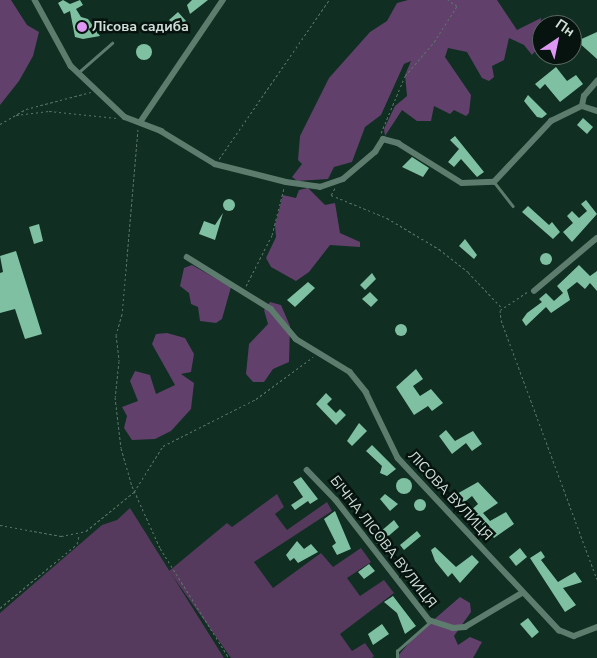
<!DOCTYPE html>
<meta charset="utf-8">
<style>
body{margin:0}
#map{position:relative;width:597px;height:658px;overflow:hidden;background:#102e22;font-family:"Nunito Sans",sans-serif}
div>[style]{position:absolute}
.green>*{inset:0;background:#553a5d}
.forest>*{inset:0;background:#61406b}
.building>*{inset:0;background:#7fc0a2}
.round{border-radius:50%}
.path>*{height:1px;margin-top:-0.5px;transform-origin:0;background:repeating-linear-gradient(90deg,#5b7369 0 2.5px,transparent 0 5px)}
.lane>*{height:2.5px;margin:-1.25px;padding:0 1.25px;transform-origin:1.25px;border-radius:1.25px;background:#5d7c6d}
.street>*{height:5.5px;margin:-2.75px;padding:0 2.75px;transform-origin:2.75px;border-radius:2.75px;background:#5d7c6d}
.dots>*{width:14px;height:14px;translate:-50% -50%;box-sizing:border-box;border:2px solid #07130e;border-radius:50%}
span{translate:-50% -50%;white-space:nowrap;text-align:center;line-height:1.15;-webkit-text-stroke:5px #07130e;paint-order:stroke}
.poi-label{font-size:14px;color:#d0e0d8;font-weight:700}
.left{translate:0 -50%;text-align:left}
.street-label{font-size:14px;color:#d0e0d8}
.north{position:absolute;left:532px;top:15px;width:50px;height:50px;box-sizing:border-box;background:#07130e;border:1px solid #57655f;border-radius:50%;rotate:34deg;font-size:14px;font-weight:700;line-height:20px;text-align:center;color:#d0e0d8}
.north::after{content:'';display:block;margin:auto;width:18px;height:22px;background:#de98f3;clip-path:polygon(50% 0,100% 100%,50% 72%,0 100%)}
</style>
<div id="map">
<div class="green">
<i style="clip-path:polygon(277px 494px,284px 507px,275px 514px,287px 530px,327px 502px,332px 511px,254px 562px,273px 588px,321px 553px,333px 567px,361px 548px,371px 562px,347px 578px,360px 596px,384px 580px,394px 593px,340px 634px,352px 651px,365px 643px,374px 656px,372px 658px,231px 658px,169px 571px,227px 523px,232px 527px)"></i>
<i style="clip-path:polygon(130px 508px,224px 658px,0 658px,0 613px,102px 525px,117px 520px)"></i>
</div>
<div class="forest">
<i style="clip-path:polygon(0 0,11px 0,27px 25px,39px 32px,33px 56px,19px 81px,0 105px)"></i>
<i style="clip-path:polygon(408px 0,497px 0,517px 30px,541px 18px,540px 30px,532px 35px,538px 48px,532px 55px,524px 45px,509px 38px,504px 60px,492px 66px,494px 77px,489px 81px,482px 78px,467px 52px,448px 48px,445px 57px,471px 95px,469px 113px,466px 116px,454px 110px,450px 114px,434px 106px,431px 121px,417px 121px,402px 110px,385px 136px,384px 129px,395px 106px,407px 96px,405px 75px,411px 61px,404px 64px,381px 115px,365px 127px,352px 162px,334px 167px,328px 179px,297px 181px,292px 177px,302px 164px,298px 160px,300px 136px,329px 78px,370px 32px,387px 21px,397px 3px)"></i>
<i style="clip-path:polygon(308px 188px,325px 205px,335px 203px,340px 233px,360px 242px,360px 247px,330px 245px,309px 272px,296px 281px,271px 267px,266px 258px,276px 237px,275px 225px,283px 195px,296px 198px,299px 190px)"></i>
<i style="clip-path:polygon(192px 265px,231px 287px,222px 319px,216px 323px,200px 321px,198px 307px,191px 304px,189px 293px,180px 286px,184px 268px)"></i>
<i style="clip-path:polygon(270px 302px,281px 305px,290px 326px,289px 362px,273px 369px,264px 382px,253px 382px,246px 374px,249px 344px,268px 324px,264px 310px)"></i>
<i style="clip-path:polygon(167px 333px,185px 338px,194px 354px,191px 372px,181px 374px,194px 383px,191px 409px,171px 431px,155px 439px,132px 440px,124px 428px,127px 416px,122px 407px,138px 401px,130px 381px,135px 371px,150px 375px,156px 394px,175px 385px,152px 344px,156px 334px)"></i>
<i style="clip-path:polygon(460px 597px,470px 603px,471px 612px,454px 636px,458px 645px,470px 637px,482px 642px,473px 658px,396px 658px,415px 636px)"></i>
</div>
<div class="building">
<i style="clip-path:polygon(63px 0,70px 4px,80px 0,83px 5px,76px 9px,81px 17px,88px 19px,100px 36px,83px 39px,75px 37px,70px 11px,64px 14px,58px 3px)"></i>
<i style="clip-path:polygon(192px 0,208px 0,190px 14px,187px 5px)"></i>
<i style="clip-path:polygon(178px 12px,186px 21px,178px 29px,169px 20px)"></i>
<i style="clip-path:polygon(597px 32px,597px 59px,577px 41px)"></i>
<i class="round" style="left:136px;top:44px;width:16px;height:16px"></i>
<i style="clip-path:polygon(556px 67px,567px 81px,576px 75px,583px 84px,560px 102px,545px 84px,540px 89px,535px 84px)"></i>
<i style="clip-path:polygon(528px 95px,547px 114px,542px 118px,537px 117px,524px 101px)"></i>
<i style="clip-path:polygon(583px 118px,593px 127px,587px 134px,577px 125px)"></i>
<i style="clip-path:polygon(455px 136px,484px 172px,477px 177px,461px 159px,454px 167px,448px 162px,459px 149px,450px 140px)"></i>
<i style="clip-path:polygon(412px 157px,429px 168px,423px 177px,402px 167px)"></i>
<i class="round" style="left:223px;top:199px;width:12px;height:12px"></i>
<i style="clip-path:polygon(586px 200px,597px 214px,572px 242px,563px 232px,573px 223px,567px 216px,572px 211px,579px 218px,587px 211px,581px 204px)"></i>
<i style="clip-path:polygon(528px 206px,549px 225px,552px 222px,560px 232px,553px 239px,522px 212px)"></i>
<i style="clip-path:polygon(223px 213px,215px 240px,199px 234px,204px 221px,215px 225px)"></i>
<i style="clip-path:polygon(39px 224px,43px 241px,34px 244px,29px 227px)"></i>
<i style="clip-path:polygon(465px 239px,477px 255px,474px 259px,459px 246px)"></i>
<i style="clip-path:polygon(16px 251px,42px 334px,25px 339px,15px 309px,0 313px,0 273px,3px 272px,0 256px)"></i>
<i class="round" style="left:540px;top:253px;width:12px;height:12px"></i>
<i style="clip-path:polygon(579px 265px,590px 276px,597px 271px,597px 291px,590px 283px,585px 289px,577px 282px,567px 290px,570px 300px,551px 313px,546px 307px,526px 326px,522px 320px,527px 313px,542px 302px,539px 299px,546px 293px,554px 301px,563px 293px,557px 286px)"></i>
<i style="clip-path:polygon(372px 273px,376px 279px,365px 290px,360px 285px)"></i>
<i style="clip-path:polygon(308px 282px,315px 288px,295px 307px,287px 300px)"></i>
<i style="clip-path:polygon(370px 292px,378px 300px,371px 307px,362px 299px)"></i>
<i class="round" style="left:395px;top:324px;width:12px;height:12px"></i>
<i style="clip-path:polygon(416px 369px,423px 379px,413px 386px,420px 396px,431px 389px,443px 403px,432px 411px,428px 406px,414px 415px,396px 387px)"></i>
<i style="clip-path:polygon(326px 393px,332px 399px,327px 404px,336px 413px,340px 409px,346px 415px,336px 425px,316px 404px)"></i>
<i style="clip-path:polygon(359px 423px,367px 431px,352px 446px,347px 441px)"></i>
<i style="clip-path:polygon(446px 430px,455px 441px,473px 431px,482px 444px,472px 451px,466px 443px,452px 454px,439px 436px)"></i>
<i style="clip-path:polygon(372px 445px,396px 469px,387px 476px,380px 473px,382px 466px,366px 451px)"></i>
<i style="clip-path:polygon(301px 477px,318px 499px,310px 504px,308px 501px,295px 510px,291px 505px,303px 497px,293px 482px)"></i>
<i class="round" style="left:396px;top:478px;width:16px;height:16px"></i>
<i style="clip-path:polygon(478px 482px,498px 503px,483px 513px,490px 521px,506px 512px,514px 524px,494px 538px,470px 511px,478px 504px,472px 496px,462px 504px,455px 495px)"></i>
<i style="clip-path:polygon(385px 494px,398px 504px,390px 511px,380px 499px)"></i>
<i class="round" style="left:414px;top:499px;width:12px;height:12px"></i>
<i style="clip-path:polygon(335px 511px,351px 549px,337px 555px,332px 546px,336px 543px,324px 519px)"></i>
<i style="clip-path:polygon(394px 520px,399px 527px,378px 545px,373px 538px)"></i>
<i style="clip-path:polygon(417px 531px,421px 536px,404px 550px,400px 545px)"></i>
<i style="clip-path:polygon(297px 541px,304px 549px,311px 544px,318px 552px,298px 563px,294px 558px,290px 561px,286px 555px)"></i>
<i style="clip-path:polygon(435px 547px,456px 567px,472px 555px,479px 562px,460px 583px,452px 573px,448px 577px,435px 561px,431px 550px)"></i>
<i style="clip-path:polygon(520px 548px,527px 557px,516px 566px,509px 557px)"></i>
<i style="clip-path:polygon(541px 551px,545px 557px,541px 560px,558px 582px,575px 572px,582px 582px,563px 588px,576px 605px,565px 612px,530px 558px)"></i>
<i style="clip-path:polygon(369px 564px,375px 571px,364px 579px,358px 572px)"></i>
<i style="clip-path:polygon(393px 596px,416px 626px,405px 634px,397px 613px,384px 602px)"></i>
<i style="clip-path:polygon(528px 618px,539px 632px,532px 638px,520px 624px)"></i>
<i style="clip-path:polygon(382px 624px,389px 634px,373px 645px,368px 634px)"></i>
</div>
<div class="path">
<i style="left:16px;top:115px;width:33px;rotate:-7deg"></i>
<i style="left:49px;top:111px;width:68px;rotate:5.9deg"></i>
<i style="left:0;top:124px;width:30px;rotate:-30deg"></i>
<i style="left:26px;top:109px;width:67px;rotate:-14.7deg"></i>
<i style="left:138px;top:129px;width:186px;rotate:94.9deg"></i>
<i style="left:122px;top:314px;width:22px;rotate:106deg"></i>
<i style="left:116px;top:335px;width:26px;rotate:83deg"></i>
<i style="left:119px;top:361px;width:36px;rotate:96deg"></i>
<i style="left:115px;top:397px;width:51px;rotate:83.3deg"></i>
<i style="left:121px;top:448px;width:40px;rotate:74deg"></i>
<i style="left:132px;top:486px;width:68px;rotate:65.7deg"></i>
<i style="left:160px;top:548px;width:130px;rotate:57.9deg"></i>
<i style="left:381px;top:133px;width:62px;rotate:-67.2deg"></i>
<i style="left:405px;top:76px;width:45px;rotate:-49.5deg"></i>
<i style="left:434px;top:42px;width:43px;rotate:-57.4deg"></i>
<i style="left:457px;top:6px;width:11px;rotate:-146deg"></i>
<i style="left:219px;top:159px;width:193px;rotate:-55.3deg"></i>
<i style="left:335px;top:188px;width:8px;rotate:120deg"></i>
<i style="left:331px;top:195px;width:61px;rotate:22.3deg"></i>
<i style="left:387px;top:218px;width:61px;rotate:30.8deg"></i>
<i style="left:439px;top:249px;width:37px;rotate:38deg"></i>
<i style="left:468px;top:272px;width:50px;rotate:46.6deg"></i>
<i style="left:246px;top:286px;width:57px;rotate:-63deg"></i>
<i style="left:272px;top:235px;width:49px;rotate:-75.7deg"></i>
<i style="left:527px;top:292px;width:32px;rotate:146deg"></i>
<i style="left:500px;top:310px;width:10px;rotate:84deg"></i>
<i style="left:501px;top:320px;width:276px;rotate:69.7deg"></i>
<i style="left:0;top:525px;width:62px;rotate:10.2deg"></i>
<i style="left:61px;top:536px;width:25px;rotate:-11deg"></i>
<i style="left:86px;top:531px;width:62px;rotate:-39.1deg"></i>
<i style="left:134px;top:492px;width:54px;rotate:-57.8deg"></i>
<i style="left:163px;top:446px;width:104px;rotate:-26.8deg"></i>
<i style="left:256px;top:399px;width:71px;rotate:-36.4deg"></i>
<i style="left:0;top:608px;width:100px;rotate:-39.7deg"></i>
<i style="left:77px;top:544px;width:9px;rotate:-77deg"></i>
</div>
<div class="lane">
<i style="left:79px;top:72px;width:44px;rotate:-41.3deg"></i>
<i style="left:495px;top:183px;width:29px;rotate:52deg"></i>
<i style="left:397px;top:658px;width:7px;rotate:-90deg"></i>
<i style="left:397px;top:651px;width:45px;rotate:-41.4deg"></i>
</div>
<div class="street">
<i style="left:35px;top:0;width:75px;rotate:61.4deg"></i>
<i style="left:71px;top:66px;width:74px;rotate:43.4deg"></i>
<i style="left:125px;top:117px;width:39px;rotate:21deg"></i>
<i style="left:161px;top:131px;width:63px;rotate:31.4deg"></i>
<i style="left:215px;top:164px;width:73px;rotate:14.2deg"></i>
<i style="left:286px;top:182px;width:34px;rotate:8deg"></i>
<i style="left:320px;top:187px;width:24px;rotate:-19deg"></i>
<i style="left:343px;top:179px;width:42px;rotate:-40.2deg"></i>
<i style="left:375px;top:152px;width:15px;rotate:-58deg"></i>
<i style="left:383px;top:139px;width:16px;rotate:15deg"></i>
<i style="left:398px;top:143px;width:75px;rotate:32deg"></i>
<i style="left:462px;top:183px;width:32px;rotate:-2deg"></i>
<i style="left:494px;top:182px;width:83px;rotate:-46.9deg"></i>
<i style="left:551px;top:121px;width:34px;rotate:-26deg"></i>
<i style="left:582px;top:106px;width:16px;rotate:18deg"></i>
<i style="left:582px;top:106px;width:10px;rotate:-79deg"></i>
<i style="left:584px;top:96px;width:20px;rotate:-49deg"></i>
<i style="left:141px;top:121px;width:146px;rotate:-55.9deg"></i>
<i style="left:187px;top:257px;width:99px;rotate:31.8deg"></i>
<i style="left:271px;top:309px;width:39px;rotate:50deg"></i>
<i style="left:296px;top:339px;width:63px;rotate:31.4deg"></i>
<i style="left:350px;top:372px;width:26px;rotate:51deg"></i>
<i style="left:366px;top:392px;width:73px;rotate:64.1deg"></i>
<i style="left:398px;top:458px;width:236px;rotate:46.9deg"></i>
<i style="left:559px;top:630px;width:16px;rotate:22deg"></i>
<i style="left:574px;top:636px;width:25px;rotate:-21deg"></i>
<i style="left:534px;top:291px;width:82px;rotate:-40.1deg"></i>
<i style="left:307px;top:470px;width:42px;rotate:46deg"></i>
<i style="left:336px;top:500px;width:152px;rotate:52.2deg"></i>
<i style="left:429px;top:620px;width:25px;rotate:18deg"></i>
<i style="left:453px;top:628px;width:12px;rotate:-5deg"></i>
<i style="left:465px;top:627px;width:66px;rotate:-30.8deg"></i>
</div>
<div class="dots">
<i style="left:82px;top:27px;background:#de98f3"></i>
</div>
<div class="poi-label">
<span class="left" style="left:92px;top:27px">Лісова садиба</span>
</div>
<div class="street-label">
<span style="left:450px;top:496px;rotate:47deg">ЛІСОВА ВУЛИЦЯ</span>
<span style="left:383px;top:542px;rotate:52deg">БІЧНА ЛІСОВА ВУЛИЦЯ</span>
</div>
<div class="north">Пн</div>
</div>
